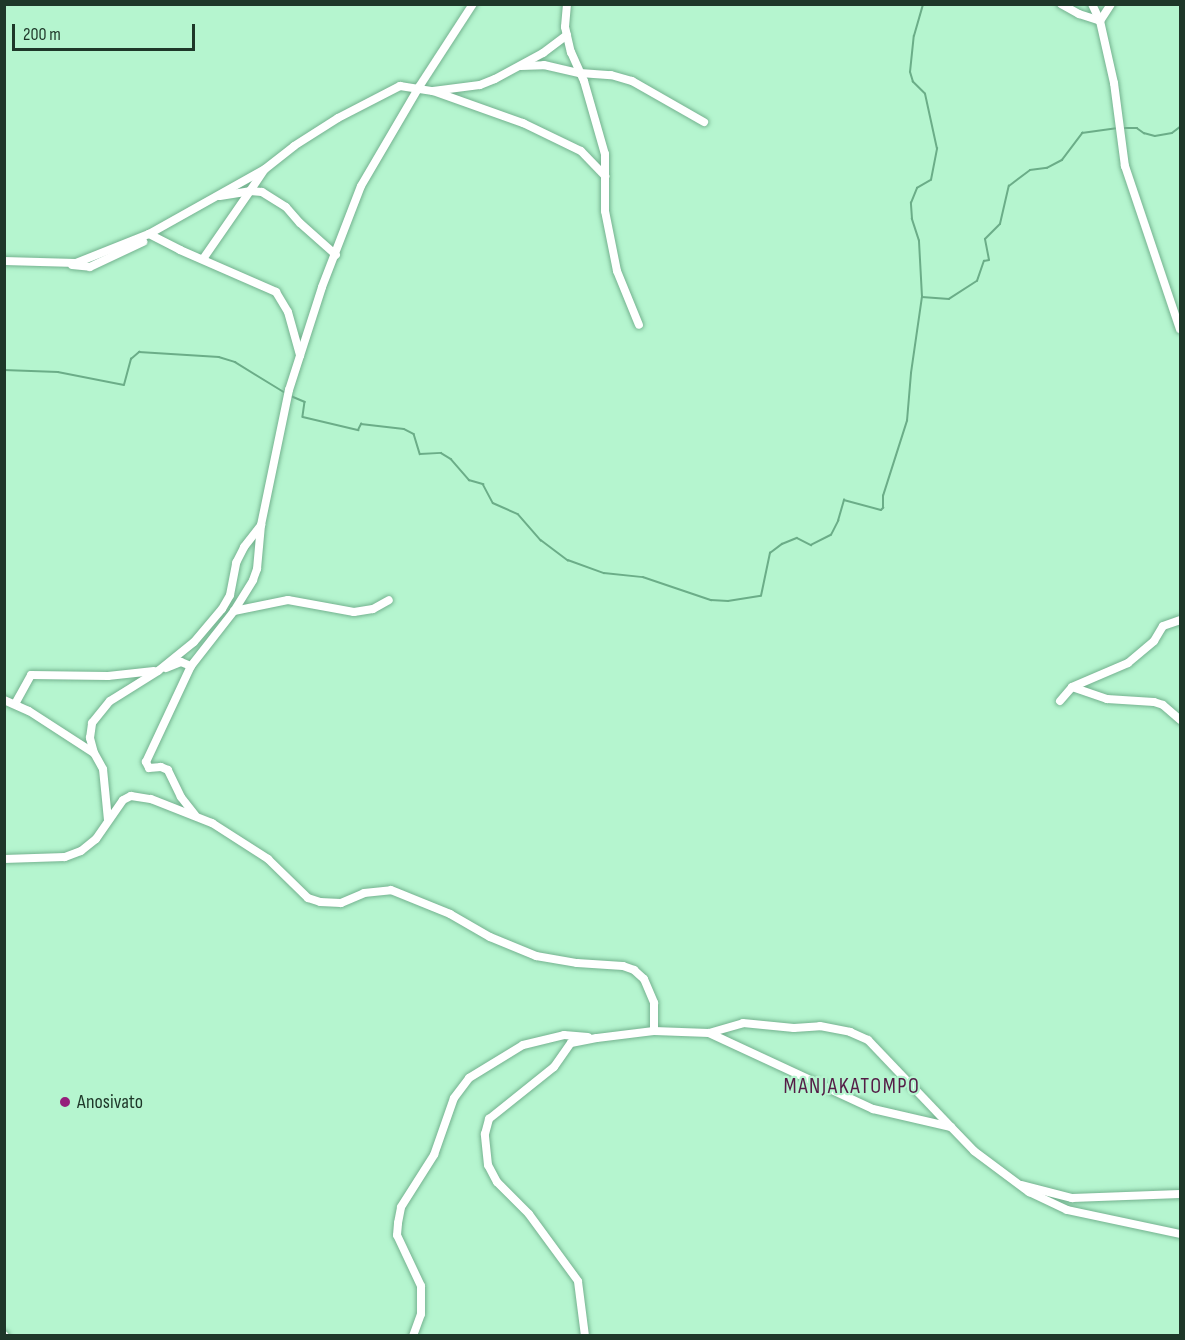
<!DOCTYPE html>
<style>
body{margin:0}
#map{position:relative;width:1185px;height:1340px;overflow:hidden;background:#b5f5cf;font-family:"Sofia Sans Condensed",sans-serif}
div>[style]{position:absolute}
.stream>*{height:1.5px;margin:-0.75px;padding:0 0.75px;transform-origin:0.75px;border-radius:0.75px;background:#6bad88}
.roads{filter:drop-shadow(0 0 2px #74b28f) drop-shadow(0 0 2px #74b28f)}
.minor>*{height:8px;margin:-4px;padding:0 4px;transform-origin:4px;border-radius:4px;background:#fff}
.dots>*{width:16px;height:16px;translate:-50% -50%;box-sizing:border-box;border:3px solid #b5f5cf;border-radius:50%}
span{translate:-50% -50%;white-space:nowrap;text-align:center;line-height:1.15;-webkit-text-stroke:4.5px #b5f5cf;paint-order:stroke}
.poi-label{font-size:20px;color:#1e3729}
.left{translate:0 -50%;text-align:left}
.quarter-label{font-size:22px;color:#541c46;letter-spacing:1.5px}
.frame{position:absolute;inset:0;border:6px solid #1e3729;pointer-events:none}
.scale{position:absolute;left:12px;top:24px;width:183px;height:27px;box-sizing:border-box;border:3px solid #1e3729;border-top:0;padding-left:8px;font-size:18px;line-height:21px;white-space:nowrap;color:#1e3729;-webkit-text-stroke:4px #b5f5cf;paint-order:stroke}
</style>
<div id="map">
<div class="stream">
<i style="left:1124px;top:128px;width:13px"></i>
<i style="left:1137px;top:128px;width:9px;rotate:36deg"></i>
<i style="left:1144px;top:133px;width:11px;rotate:15deg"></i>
<i style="left:1155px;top:136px;width:17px;rotate:-10deg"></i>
<i style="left:1172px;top:133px;width:10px;rotate:-37deg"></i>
<i style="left:922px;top:297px;width:27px;rotate:4deg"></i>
<i style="left:949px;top:299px;width:33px;rotate:-33deg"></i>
<i style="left:977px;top:281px;width:21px;rotate:-71deg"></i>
<i style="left:984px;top:261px;width:5px;rotate:-11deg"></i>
<i style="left:989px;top:260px;width:21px;rotate:-101deg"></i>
<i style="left:985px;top:239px;width:21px;rotate:-45deg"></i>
<i style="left:1000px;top:224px;width:39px;rotate:-77deg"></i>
<i style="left:1009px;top:186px;width:26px;rotate:-37deg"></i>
<i style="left:1030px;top:170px;width:17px;rotate:-7deg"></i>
<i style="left:1047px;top:168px;width:17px;rotate:-28deg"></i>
<i style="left:1062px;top:160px;width:34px;rotate:-53deg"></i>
<i style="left:1082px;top:133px;width:34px;rotate:-8deg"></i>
<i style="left:4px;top:370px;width:54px;rotate:2.1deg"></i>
<i style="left:58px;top:372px;width:67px;rotate:11.1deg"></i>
<i style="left:124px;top:385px;width:27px;rotate:-75deg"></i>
<i style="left:131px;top:359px;width:11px;rotate:-41deg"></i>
<i style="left:139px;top:352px;width:80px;rotate:3.6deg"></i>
<i style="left:219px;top:357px;width:17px;rotate:17deg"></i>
<i style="left:235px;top:362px;width:57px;rotate:31.5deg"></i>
<i style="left:291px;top:396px;width:15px;rotate:23deg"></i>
<i style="left:305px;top:402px;width:15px;rotate:98deg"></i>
<i style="left:303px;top:417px;width:57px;rotate:13.3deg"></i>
<i style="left:358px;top:430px;width:7px;rotate:-63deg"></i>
<i style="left:361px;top:424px;width:43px;rotate:6.6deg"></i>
<i style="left:404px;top:429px;width:11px;rotate:27deg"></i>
<i style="left:414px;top:434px;width:21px;rotate:73deg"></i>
<i style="left:420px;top:454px;width:21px;rotate:-3deg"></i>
<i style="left:441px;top:453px;width:12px;rotate:31deg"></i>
<i style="left:451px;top:459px;width:28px;rotate:49deg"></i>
<i style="left:469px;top:480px;width:15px;rotate:16deg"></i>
<i style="left:483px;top:484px;width:21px;rotate:62deg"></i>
<i style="left:493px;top:503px;width:27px;rotate:24deg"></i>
<i style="left:518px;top:514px;width:35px;rotate:49deg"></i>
<i style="left:541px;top:540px;width:34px;rotate:37deg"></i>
<i style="left:568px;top:560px;width:38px;rotate:20deg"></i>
<i style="left:604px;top:573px;width:39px;rotate:6deg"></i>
<i style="left:643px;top:577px;width:72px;rotate:18.7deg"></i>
<i style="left:711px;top:600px;width:17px;rotate:3deg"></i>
<i style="left:728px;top:601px;width:33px;rotate:-9deg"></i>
<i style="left:761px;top:596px;width:44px;rotate:-78.2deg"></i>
<i style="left:770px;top:553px;width:15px;rotate:-37deg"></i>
<i style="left:782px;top:544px;width:16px;rotate:-22deg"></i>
<i style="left:797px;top:538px;width:16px;rotate:27deg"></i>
<i style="left:811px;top:545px;width:22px;rotate:-27deg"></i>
<i style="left:831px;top:535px;width:16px;rotate:-63deg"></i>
<i style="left:838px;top:521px;width:22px;rotate:-74deg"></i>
<i style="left:844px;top:500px;width:38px;rotate:15deg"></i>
<i style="left:881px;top:510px;width:3px;rotate:-45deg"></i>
<i style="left:883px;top:508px;width:12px;rotate:-90deg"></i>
<i style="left:883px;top:496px;width:79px;rotate:-72.3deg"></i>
<i style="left:907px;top:421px;width:48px;rotate:-85.2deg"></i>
<i style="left:911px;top:373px;width:77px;rotate:-81.8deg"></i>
<i style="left:922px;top:297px;width:56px;rotate:-93.1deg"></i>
<i style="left:919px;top:241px;width:23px;rotate:-108deg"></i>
<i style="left:912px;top:219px;width:16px;rotate:-94deg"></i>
<i style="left:911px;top:203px;width:16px;rotate:-68deg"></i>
<i style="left:917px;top:188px;width:16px;rotate:-30deg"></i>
<i style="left:931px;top:180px;width:32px;rotate:-79deg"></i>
<i style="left:937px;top:149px;width:56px;rotate:-102.3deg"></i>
<i style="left:925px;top:94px;width:17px;rotate:-135deg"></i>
<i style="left:913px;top:82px;width:10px;rotate:-107deg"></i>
<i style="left:910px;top:72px;width:36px;rotate:-84deg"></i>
<i style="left:914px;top:36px;width:33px;rotate:-74deg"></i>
</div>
<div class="roads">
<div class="minor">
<i style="left:567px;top:4px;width:23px;rotate:95deg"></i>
<i style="left:565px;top:27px;width:26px;rotate:77deg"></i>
<i style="left:571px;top:52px;width:32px;rotate:66deg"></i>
<i style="left:584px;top:81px;width:76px;rotate:74deg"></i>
<i style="left:605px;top:154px;width:57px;rotate:90deg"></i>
<i style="left:605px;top:211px;width:61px;rotate:78.7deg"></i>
<i style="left:617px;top:271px;width:58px;rotate:67.8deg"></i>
<i style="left:1061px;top:4px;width:21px;rotate:29deg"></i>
<i style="left:1079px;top:14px;width:22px;rotate:18deg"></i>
<i style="left:1100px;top:21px;width:64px;rotate:77.3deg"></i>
<i style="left:1114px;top:83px;width:84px;rotate:82.5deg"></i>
<i style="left:1125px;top:166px;width:172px;rotate:71.4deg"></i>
<i style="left:1092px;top:4px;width:19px;rotate:65deg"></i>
<i style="left:1100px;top:21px;width:20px;rotate:-57deg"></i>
<i style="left:521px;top:66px;width:23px;rotate:-2deg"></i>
<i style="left:544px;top:65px;width:37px;rotate:13deg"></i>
<i style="left:580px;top:73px;width:31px;rotate:4deg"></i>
<i style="left:611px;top:75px;width:22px;rotate:16deg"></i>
<i style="left:632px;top:81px;width:83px;rotate:29.7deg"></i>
<i style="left:433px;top:91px;width:47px;rotate:-7.3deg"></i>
<i style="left:480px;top:85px;width:16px;rotate:-22deg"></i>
<i style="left:495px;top:79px;width:55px;rotate:-28.4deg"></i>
<i style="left:543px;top:53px;width:30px;rotate:-37deg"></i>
<i style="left:220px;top:196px;width:30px;rotate:-9deg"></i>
<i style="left:250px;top:191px;width:25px;rotate:-56deg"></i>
<i style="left:149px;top:234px;width:35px;rotate:27deg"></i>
<i style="left:180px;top:250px;width:105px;rotate:23.6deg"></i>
<i style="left:276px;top:292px;width:23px;rotate:59deg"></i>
<i style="left:288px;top:312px;width:45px;rotate:74.4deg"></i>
<i style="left:203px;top:259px;width:83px;rotate:-55.3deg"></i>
<i style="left:250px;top:191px;width:12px;rotate:5deg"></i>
<i style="left:262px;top:192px;width:28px;rotate:32deg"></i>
<i style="left:286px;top:207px;width:21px;rotate:49deg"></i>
<i style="left:300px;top:223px;width:48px;rotate:41.6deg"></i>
<i style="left:4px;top:261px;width:72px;rotate:1.6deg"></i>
<i style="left:76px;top:263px;width:79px;rotate:-21.7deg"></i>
<i style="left:149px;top:234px;width:133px;rotate:-29.3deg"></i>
<i style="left:265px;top:169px;width:37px;rotate:-38deg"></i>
<i style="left:294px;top:146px;width:52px;rotate:-32.5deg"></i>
<i style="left:338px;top:118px;width:70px;rotate:-27.3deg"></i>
<i style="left:400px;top:86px;width:33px;rotate:9deg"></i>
<i style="left:433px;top:91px;width:96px;rotate:19.6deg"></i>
<i style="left:523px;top:123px;width:64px;rotate:25.8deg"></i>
<i style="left:581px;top:151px;width:35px;rotate:46deg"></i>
<i style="left:72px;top:265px;width:18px;rotate:6deg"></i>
<i style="left:90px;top:267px;width:59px;rotate:-25.3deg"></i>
<i style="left:234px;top:611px;width:55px;rotate:-11.5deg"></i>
<i style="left:288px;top:600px;width:67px;rotate:10.3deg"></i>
<i style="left:354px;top:612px;width:19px;rotate:-9deg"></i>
<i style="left:373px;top:609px;width:18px;rotate:-29deg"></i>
<i style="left:166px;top:668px;width:16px;rotate:-22deg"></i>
<i style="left:181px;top:662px;width:11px;rotate:22deg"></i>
<i style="left:1072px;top:687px;width:37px;rotate:19deg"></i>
<i style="left:1107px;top:699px;width:47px;rotate:3.7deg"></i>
<i style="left:1154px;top:702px;width:9px;rotate:18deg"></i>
<i style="left:1163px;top:705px;width:23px;rotate:41deg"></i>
<i style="left:4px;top:700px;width:27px;rotate:24deg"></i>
<i style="left:29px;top:711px;width:77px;rotate:32.9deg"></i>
<i style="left:1060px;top:701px;width:18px;rotate:-49deg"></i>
<i style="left:1072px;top:687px;width:61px;rotate:-23.2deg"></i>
<i style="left:1128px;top:663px;width:34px;rotate:-40deg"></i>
<i style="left:1154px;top:641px;width:17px;rotate:-59deg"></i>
<i style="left:1163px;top:626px;width:18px;rotate:-19deg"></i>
<i style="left:15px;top:704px;width:33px;rotate:-61deg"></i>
<i style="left:31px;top:675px;width:77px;rotate:0.7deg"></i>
<i style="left:108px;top:676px;width:46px;rotate:-6.2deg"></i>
<i style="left:195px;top:815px;width:23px;rotate:-128deg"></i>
<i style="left:181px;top:797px;width:30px;rotate:-116deg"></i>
<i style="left:168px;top:770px;width:8px;rotate:-157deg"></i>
<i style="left:161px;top:767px;width:12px;rotate:175deg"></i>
<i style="left:149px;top:768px;width:7px;rotate:-117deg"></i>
<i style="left:146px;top:762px;width:106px;rotate:-64.9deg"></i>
<i style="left:191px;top:666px;width:70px;rotate:-52deg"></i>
<i style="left:234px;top:611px;width:36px;rotate:-58deg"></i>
<i style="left:253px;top:580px;width:12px;rotate:-70deg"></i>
<i style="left:257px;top:569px;width:44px;rotate:-84.8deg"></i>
<i style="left:108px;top:820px;width:51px;rotate:-95.6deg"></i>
<i style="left:103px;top:769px;width:18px;rotate:-119deg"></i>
<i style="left:94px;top:753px;width:16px;rotate:-105deg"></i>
<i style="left:90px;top:738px;width:15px;rotate:-82deg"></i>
<i style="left:92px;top:723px;width:28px;rotate:-51deg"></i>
<i style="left:110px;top:701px;width:57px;rotate:-32deg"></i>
<i style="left:158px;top:671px;width:46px;rotate:-38.9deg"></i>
<i style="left:194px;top:642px;width:43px;rotate:-49.7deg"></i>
<i style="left:222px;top:609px;width:16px;rotate:-60deg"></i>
<i style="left:230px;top:595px;width:33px;rotate:-79deg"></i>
<i style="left:236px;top:563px;width:18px;rotate:-63deg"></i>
<i style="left:244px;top:547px;width:28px;rotate:-52deg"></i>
<i style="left:261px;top:525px;width:138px;rotate:-78.3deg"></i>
<i style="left:289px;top:390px;width:108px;rotate:-72.2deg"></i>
<i style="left:322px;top:287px;width:108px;rotate:-68.9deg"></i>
<i style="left:361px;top:186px;width:115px;rotate:-59.6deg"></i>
<i style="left:419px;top:87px;width:99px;rotate:-57deg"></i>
<i style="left:4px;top:859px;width:61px;rotate:-1.9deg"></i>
<i style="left:65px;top:857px;width:17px;rotate:-21deg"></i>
<i style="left:81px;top:851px;width:19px;rotate:-39deg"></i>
<i style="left:96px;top:839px;width:47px;rotate:-55.3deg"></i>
<i style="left:123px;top:800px;width:9px;rotate:-27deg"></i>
<i style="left:131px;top:796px;width:20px;rotate:9deg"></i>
<i style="left:151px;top:799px;width:66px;rotate:21.5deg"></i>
<i style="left:212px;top:823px;width:67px;rotate:32.7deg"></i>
<i style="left:268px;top:859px;width:56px;rotate:44.3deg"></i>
<i style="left:308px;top:898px;width:13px;rotate:18deg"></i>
<i style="left:320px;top:902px;width:21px;rotate:3deg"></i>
<i style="left:341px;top:903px;width:25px;rotate:-23deg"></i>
<i style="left:364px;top:893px;width:27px;rotate:-6deg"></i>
<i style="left:391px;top:890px;width:64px;rotate:22.1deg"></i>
<i style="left:450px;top:914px;width:46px;rotate:29.9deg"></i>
<i style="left:490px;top:937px;width:50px;rotate:22.4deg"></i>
<i style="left:536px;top:956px;width:42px;rotate:9.7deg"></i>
<i style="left:577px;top:963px;width:46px;rotate:3.7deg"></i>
<i style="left:623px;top:966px;width:12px;rotate:20deg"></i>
<i style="left:634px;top:970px;width:13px;rotate:42deg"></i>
<i style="left:644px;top:979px;width:26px;rotate:67deg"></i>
<i style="left:654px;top:1003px;width:28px;rotate:90deg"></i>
<i style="left:709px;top:1033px;width:35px;rotate:-16deg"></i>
<i style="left:743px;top:1023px;width:51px;rotate:5.6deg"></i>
<i style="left:794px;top:1028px;width:26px;rotate:-4deg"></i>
<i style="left:820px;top:1026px;width:31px;rotate:11deg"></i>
<i style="left:850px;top:1032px;width:20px;rotate:24deg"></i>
<i style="left:868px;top:1040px;width:120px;rotate:46.3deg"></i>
<i style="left:1021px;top:1185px;width:53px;rotate:14.3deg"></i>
<i style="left:1072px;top:1198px;width:108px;rotate:-2.1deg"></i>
<i style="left:4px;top:1335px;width:1px;rotate:45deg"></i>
<i style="left:413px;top:1336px;width:23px;rotate:-70deg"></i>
<i style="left:421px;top:1314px;width:28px;rotate:-90deg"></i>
<i style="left:421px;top:1286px;width:56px;rotate:-115.2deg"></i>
<i style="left:397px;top:1235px;width:12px;rotate:-85deg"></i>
<i style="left:398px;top:1223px;width:16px;rotate:-79deg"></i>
<i style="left:401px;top:1207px;width:62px;rotate:-57.6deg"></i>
<i style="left:434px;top:1155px;width:60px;rotate:-70.7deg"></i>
<i style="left:454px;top:1098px;width:25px;rotate:-53deg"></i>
<i style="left:469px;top:1078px;width:63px;rotate:-31.4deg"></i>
<i style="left:523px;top:1045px;width:42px;rotate:-13.7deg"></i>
<i style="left:564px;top:1035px;width:24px;rotate:5deg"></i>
<i style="left:585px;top:1336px;width:55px;rotate:-97.3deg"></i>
<i style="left:578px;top:1281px;width:83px;rotate:-126.2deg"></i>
<i style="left:529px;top:1214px;width:45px;rotate:-135deg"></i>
<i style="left:497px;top:1182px;width:19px;rotate:-118deg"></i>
<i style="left:488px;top:1165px;width:31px;rotate:-96deg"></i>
<i style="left:485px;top:1134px;width:16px;rotate:-75deg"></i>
<i style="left:489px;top:1119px;width:83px;rotate:-38.7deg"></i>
<i style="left:554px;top:1067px;width:29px;rotate:-55deg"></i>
<i style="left:571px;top:1043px;width:26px;rotate:-11deg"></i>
<i style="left:597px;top:1038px;width:57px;rotate:-7deg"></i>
<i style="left:654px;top:1031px;width:55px;rotate:2.1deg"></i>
<i style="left:709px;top:1033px;width:181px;rotate:24.9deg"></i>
<i style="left:873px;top:1109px;width:80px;rotate:13deg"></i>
<i style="left:951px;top:1127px;width:33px;rotate:46deg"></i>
<i style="left:974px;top:1151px;width:69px;rotate:36.7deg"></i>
<i style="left:1029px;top:1192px;width:42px;rotate:25.3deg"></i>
<i style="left:1067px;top:1210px;width:116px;rotate:12deg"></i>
</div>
</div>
<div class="dots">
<i style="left:65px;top:1102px;background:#951e7b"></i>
</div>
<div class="poi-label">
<span class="left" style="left:77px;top:1102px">Anosivato</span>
</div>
<div class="quarter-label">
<span style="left:852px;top:1087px">MANJAKATOMPO</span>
</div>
<div class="frame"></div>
<div class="scale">200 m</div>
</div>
